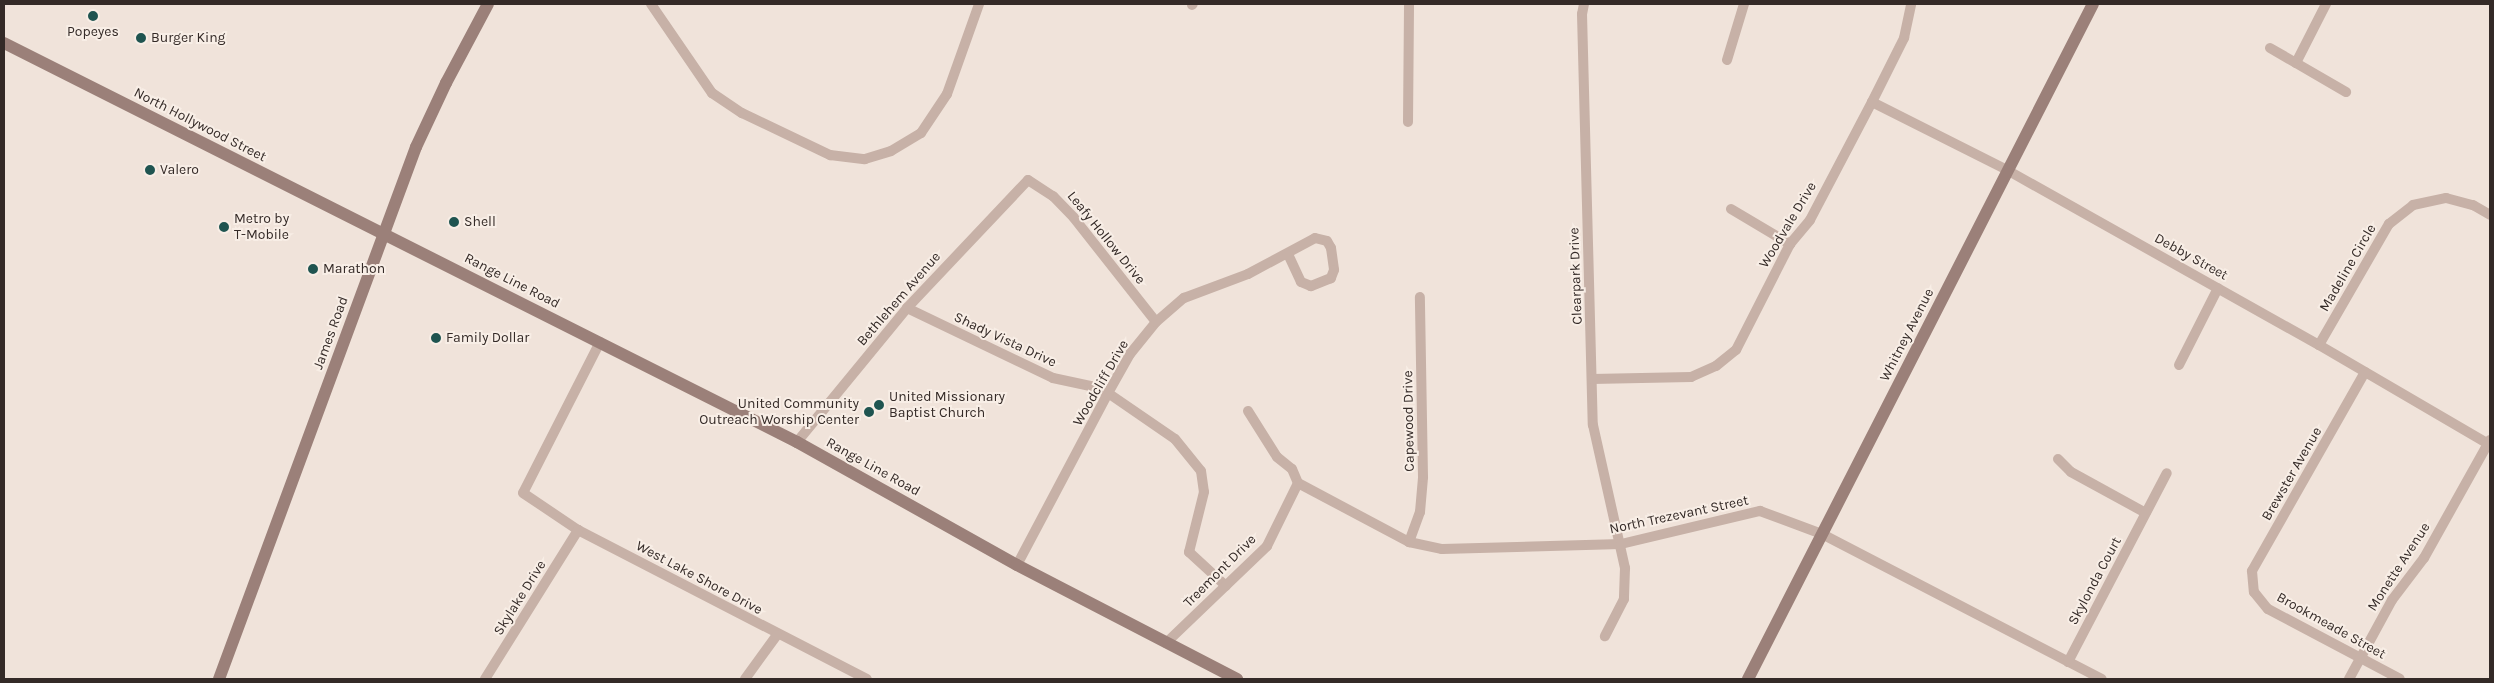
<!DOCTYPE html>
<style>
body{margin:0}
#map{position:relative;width:2494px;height:683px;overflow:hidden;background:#f0e3da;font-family:Karla,sans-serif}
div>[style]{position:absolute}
.minor>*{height:10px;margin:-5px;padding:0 5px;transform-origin:5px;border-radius:5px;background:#c7b1a7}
.secondary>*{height:12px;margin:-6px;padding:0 6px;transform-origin:6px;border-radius:6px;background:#9b8079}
.dots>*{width:14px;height:14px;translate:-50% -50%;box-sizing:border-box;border:2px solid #f8eee6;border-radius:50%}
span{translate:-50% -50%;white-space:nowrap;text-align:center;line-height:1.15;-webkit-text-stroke:4px #f8eee6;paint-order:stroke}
.poi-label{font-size:14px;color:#342a27}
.left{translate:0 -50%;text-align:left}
.right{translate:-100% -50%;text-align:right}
.street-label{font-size:14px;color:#342a27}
.frame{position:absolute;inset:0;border:5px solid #342a27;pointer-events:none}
</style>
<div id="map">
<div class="minor">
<i style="left:651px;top:4px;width:108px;rotate:55.6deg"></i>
<i style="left:712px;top:93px;width:36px;rotate:34deg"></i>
<i style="left:742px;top:113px;width:98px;rotate:25.5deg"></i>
<i style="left:830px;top:155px;width:35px;rotate:7deg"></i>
<i style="left:865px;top:159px;width:27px;rotate:-17deg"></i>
<i style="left:891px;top:151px;width:35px;rotate:-31deg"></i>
<i style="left:921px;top:133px;width:47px;rotate:-56.3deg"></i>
<i style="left:947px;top:94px;width:96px;rotate:-70.4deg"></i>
<i style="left:1584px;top:4px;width:10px;rotate:101deg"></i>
<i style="left:1582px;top:14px;width:411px;rotate:88.5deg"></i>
<i style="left:1593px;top:425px;width:147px;rotate:77.4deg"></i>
<i style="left:1625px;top:568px;width:31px;rotate:92deg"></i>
<i style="left:1624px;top:599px;width:42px;rotate:117.2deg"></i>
<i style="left:2326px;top:4px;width:66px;rotate:117deg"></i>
<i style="left:2296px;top:63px;width:58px;rotate:30.1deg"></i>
<i style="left:1192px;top:5px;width:1px;rotate:-45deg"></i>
<i style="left:2270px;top:48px;width:30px;rotate:30deg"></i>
<i style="left:1727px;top:60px;width:59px;rotate:-73.1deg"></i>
<i style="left:1872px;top:102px;width:151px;rotate:26.7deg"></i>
<i style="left:2007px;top:170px;width:358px;rotate:29.3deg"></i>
<i style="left:2319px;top:345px;width:198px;rotate:30.3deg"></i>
<i style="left:1408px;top:122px;width:118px;rotate:-89.5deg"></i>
<i style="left:1731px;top:209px;width:69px;rotate:30.7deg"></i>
<i style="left:907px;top:308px;width:162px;rotate:25.6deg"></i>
<i style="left:1053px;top:378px;width:43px;rotate:12.1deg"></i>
<i style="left:1095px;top:387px;width:14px;rotate:25deg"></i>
<i style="left:1108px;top:393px;width:81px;rotate:34.5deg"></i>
<i style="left:1175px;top:439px;width:41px;rotate:50.9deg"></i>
<i style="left:1201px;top:471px;width:21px;rotate:82deg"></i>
<i style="left:1204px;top:492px;width:62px;rotate:104deg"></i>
<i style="left:1189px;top:552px;width:50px;rotate:42.6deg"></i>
<i style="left:600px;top:342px;width:169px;rotate:117deg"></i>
<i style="left:523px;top:493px;width:66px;rotate:33.9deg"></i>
<i style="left:578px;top:530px;width:325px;rotate:27.3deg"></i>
<i style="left:2319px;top:345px;width:140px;rotate:-60deg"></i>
<i style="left:2389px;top:224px;width:31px;rotate:-38deg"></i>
<i style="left:2413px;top:205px;width:34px;rotate:-12deg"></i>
<i style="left:2446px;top:198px;width:28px;rotate:15deg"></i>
<i style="left:2473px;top:205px;width:20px;rotate:30deg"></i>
<i style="left:2179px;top:365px;width:86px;rotate:-63.1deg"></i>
<i style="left:2365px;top:372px;width:229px;rotate:119.6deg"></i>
<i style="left:2252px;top:571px;width:21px;rotate:85deg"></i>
<i style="left:2254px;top:592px;width:22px;rotate:51deg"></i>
<i style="left:2268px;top:609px;width:149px;rotate:27.9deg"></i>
<i style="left:1592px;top:379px;width:99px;rotate:-1.2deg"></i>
<i style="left:1691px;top:377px;width:27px;rotate:-24deg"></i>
<i style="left:1716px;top:366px;width:26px;rotate:-39deg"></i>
<i style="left:1736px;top:350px;width:119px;rotate:-63deg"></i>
<i style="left:1790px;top:244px;width:31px;rotate:-50deg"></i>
<i style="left:1810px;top:220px;width:133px;rotate:-62.3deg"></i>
<i style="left:1872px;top:102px;width:72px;rotate:-63.4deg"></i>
<i style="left:1904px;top:38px;width:35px;rotate:-78deg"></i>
<i style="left:1248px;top:411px;width:54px;rotate:57.8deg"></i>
<i style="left:1277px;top:457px;width:19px;rotate:39deg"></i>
<i style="left:1292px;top:469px;width:15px;rotate:67deg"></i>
<i style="left:797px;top:442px;width:173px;rotate:-50.6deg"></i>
<i style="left:907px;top:308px;width:176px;rotate:-46.6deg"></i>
<i style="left:1028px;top:180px;width:30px;rotate:33deg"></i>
<i style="left:1053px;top:196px;width:30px;rotate:46deg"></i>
<i style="left:1074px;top:218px;width:132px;rotate:51.7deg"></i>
<i style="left:2058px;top:459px;width:18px;rotate:45deg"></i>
<i style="left:2071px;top:472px;width:85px;rotate:28.7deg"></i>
<i style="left:1298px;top:483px;width:126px;rotate:28deg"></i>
<i style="left:1409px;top:542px;width:34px;rotate:12deg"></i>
<i style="left:1442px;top:549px;width:179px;rotate:-1.6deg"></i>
<i style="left:1621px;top:544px;width:143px;rotate:-13.4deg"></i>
<i style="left:1760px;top:511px;width:66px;rotate:20.4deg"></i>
<i style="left:1822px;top:534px;width:315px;rotate:27.4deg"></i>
<i style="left:1409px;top:542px;width:32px;rotate:-70deg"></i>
<i style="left:1420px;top:512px;width:35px;rotate:-85deg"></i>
<i style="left:1423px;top:477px;width:180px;rotate:-91deg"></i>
<i style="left:1017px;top:565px;width:195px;rotate:-62.1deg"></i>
<i style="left:1108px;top:393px;width:45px;rotate:-60.6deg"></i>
<i style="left:1130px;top:354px;width:41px;rotate:-50.9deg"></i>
<i style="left:1156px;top:322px;width:37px;rotate:-41deg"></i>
<i style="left:1184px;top:298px;width:68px;rotate:-20.6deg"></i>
<i style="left:1248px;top:274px;width:76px;rotate:-28.2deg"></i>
<i style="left:1315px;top:238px;width:12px;rotate:14deg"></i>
<i style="left:1327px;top:241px;width:8px;rotate:60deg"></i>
<i style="left:1331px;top:248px;width:22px;rotate:82deg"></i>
<i style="left:1334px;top:270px;width:9px;rotate:111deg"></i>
<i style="left:1331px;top:278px;width:22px;rotate:158deg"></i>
<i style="left:1311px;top:286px;width:11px;rotate:-158deg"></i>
<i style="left:1301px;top:282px;width:31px;rotate:-115deg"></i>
<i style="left:1166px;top:643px;width:140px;rotate:-43.8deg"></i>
<i style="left:1267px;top:546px;width:70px;rotate:-63.8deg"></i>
<i style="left:2068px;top:662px;width:213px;rotate:-62.4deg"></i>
<i style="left:485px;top:679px;width:176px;rotate:-58deg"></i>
<i style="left:745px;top:679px;width:54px;rotate:-54deg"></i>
<i style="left:2349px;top:679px;width:90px;rotate:-61.4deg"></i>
<i style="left:2392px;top:600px;width:53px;rotate:-52.7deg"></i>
<i style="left:2424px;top:558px;width:135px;rotate:-60.8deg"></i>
</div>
<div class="secondary">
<i style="left:4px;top:43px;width:888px;rotate:26.71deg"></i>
<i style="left:797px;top:442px;width:252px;rotate:29.2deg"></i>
<i style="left:1017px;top:565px;width:248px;rotate:27.4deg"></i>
<i style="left:219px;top:679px;width:567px;rotate:-69.68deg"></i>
<i style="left:416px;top:147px;width:71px;rotate:-64.9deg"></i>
<i style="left:446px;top:83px;width:89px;rotate:-62deg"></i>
<i style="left:1748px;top:679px;width:758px;rotate:-62.93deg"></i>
</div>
<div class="dots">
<i style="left:93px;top:16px;background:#1f5450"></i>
<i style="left:141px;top:38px;background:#1f5450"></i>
<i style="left:150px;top:170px;background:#1f5450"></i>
<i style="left:454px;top:222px;background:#1f5450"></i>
<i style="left:224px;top:227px;background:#1f5450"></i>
<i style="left:313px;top:269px;background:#1f5450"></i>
<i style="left:436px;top:338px;background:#1f5450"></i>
<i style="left:879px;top:405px;background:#1f5450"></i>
<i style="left:869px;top:412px;background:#1f5450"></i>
</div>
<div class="poi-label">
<span style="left:93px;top:32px">Popeyes</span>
<span class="left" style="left:151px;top:38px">Burger King</span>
<span class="left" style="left:160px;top:170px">Valero</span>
<span class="left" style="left:234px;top:227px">Metro by<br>T-Mobile</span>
<span class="left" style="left:464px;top:222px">Shell</span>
<span class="left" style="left:323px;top:269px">Marathon</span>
<span class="left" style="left:446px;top:338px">Family Dollar</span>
<span class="left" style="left:889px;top:405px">United Missionary<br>Baptist Church</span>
<span class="right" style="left:859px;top:412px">United Community<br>Outreach Worship Center</span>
</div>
<div class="street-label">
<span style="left:200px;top:125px;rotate:27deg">North Hollywood Street</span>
<span style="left:1788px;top:225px;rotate:-59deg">Woodvale Drive</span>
<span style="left:1106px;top:238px;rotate:51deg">Leafy Hollow Drive</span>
<span style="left:2191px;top:257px;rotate:29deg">Debby Street</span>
<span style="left:2348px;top:268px;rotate:-60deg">Madeline Circle</span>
<span style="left:1576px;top:276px;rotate:-92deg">Clearpark Drive</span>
<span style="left:512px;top:281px;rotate:27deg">Range Line Road</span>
<span style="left:899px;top:299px;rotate:-49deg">Bethlehem Avenue</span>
<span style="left:331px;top:333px;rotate:-70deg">James Road</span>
<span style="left:1907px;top:335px;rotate:-63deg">Whitney Avenue</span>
<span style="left:1005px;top:340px;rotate:25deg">Shady Vista Drive</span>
<span style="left:1101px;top:383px;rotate:-60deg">Woodcliff Drive</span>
<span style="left:1409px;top:421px;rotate:-91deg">Capewood Drive</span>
<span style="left:873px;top:467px;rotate:29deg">Range Line Road</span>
<span style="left:2292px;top:474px;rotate:-60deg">Brewster Avenue</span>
<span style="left:1679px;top:515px;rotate:-12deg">North Trezevant Street</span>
<span style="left:2399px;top:567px;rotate:-57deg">Monette Avenue</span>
<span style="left:1220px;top:571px;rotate:-45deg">Treemont Drive</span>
<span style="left:699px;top:578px;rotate:28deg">West Lake Shore Drive</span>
<span style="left:2095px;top:581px;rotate:-62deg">Skylonda Court</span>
<span style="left:520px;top:598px;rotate:-58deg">Skylake Drive</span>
<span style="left:2331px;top:626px;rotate:29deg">Brookmeade Street</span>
</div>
<div class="frame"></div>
</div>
